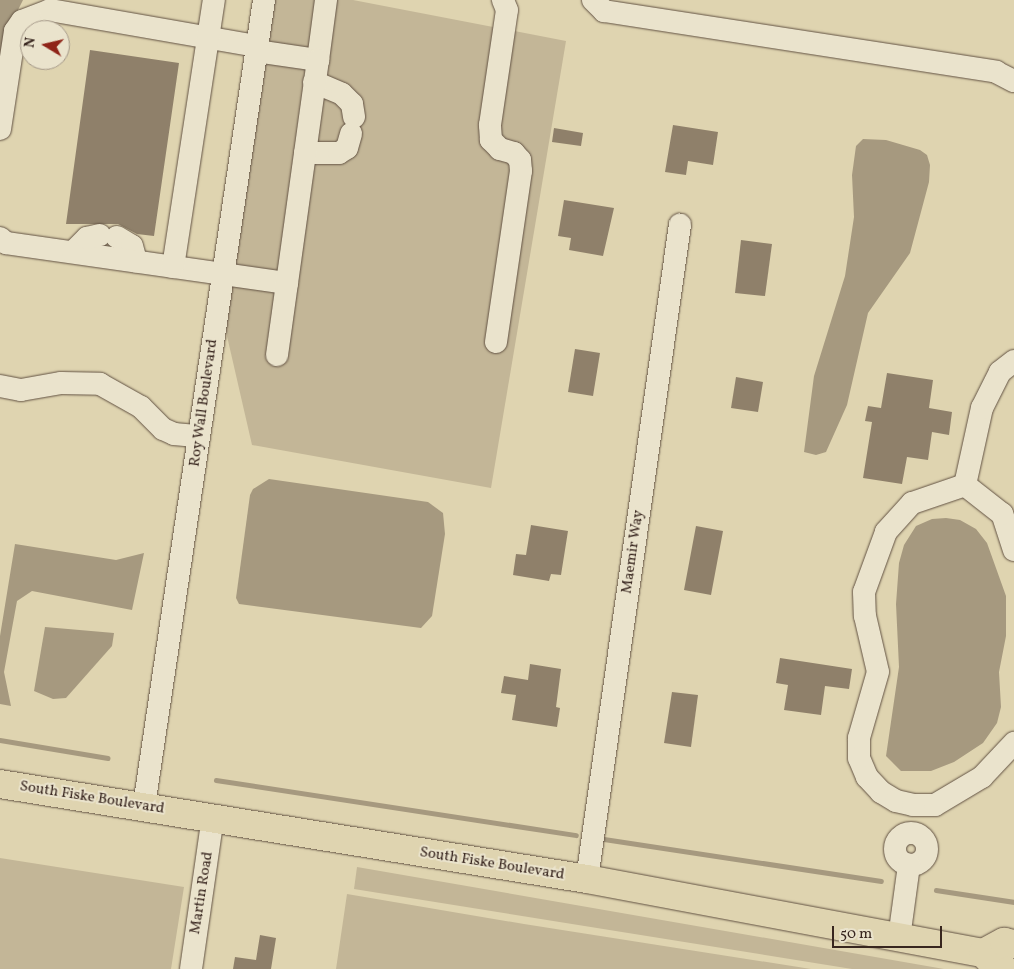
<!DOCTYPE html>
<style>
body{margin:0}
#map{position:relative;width:1014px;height:969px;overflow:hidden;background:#dfd4b0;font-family:Vollkorn,serif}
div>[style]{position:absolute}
.green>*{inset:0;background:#c3b697}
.water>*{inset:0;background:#a6997f}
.stream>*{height:4.5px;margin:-2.25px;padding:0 2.25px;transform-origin:2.25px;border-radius:2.25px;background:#a6997f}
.building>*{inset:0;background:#8f806a}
.roads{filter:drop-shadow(0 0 1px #625243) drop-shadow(0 0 1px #625243)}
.minor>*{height:22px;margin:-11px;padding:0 11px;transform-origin:11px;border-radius:11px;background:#eae3cc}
.minor>.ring{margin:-11px;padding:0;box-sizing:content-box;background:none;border:22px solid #eae3cc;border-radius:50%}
.major>*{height:28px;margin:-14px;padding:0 14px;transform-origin:14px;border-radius:14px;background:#dfd4b0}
span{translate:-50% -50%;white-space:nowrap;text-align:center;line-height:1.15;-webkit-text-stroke:4px #eae3cc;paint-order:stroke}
.street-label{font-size:15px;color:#38261f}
.north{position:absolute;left:20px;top:20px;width:50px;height:50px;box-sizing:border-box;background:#eae3cc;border:1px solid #a39787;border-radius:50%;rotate:279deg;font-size:14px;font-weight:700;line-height:20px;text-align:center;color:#38261f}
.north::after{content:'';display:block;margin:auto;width:18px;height:22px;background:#8f2418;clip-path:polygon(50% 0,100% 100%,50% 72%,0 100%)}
.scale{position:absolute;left:832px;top:926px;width:110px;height:22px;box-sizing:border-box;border:2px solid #38261f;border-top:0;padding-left:6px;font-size:15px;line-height:18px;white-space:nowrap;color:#38261f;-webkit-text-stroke:4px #eae3cc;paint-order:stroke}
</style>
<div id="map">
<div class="green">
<i style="clip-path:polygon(272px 0,353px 0,566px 41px,491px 488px,252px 445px,224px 323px)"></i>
<i style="clip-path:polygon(0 858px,184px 887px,171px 969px,0 969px)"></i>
<i style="clip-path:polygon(357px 867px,944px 969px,852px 969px,354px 889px)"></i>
<i style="clip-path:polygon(347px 894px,524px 924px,811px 969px,336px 969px)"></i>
</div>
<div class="water">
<i style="clip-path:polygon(0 0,23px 0,11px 24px,0 78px)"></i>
<i style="clip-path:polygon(863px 139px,886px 140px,920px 150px,927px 155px,930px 165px,929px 182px,910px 253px,868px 313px,847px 405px,826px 452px,816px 455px,804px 452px,814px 376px,845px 276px,854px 217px,852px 175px,856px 146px)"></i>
<i style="clip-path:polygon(269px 479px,428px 502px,443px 513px,445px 534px,432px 616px,421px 628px,239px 604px,236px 598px,250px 495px,253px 489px)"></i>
<i style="clip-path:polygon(946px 518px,960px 520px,976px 529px,987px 543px,1006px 596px,1006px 636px,999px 672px,1001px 707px,997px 723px,983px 743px,954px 762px,931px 771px,901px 771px,886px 756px,899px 667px,896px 604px,899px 563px,904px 545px,916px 526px,932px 519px)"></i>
<i style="clip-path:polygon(15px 544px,116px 560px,144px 553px,132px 610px,32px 591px,17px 601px,4px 672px,11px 706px,0 704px,0 636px)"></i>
<i style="clip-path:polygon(45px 627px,114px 633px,112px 646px,66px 698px,53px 699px,34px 691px)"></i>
</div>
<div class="stream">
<i style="left:0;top:740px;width:109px;rotate:9.5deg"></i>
<i style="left:216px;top:780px;width:364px;rotate:8.7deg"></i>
<i style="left:604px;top:839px;width:280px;rotate:8.6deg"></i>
<i style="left:936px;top:890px;width:79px;rotate:8.7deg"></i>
</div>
<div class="building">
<i style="clip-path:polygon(90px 50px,179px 63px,154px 236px,137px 234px,118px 224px,66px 224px)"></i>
<i style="clip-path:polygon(673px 125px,718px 132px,713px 165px,688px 161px,686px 175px,665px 172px)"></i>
<i style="clip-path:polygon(554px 128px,583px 133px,581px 146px,552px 142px)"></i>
<i style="clip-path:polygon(564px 200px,614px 208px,603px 256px,569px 250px,571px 238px,558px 236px)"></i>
<i style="clip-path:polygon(741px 240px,772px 244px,765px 296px,735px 293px)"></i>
<i style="clip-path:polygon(575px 349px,600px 353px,593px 396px,568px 392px)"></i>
<i style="clip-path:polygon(887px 373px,933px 380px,929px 408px,952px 412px,949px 435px,932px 432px,928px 460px,907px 457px,902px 484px,863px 478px,872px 422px,865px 421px,868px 406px,881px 408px)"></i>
<i style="clip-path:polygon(736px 377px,763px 382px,758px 412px,731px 408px)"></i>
<i style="clip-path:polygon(531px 525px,568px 531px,561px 575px,551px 574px,549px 581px,513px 575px,516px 554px,526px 555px)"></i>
<i style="clip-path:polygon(696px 526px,723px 531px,711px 595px,684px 590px)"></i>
<i style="clip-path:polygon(780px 658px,852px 669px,849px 689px,825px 686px,821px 715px,784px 710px,788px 685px,776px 683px)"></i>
<i style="clip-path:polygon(530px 664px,561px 669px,556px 707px,560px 708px,557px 727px,512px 720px,516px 695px,501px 693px,504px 676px,528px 680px)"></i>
<i style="clip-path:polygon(672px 692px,698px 695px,691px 747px,664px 743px)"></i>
<i style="clip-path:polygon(260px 935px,276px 938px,271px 969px,233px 969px,235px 957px,256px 960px)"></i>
</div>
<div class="roads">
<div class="minor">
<i style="left:593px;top:0;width:16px;rotate:45deg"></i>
<i style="left:604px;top:11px;width:397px;rotate:8.8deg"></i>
<i style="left:996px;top:72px;width:20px;rotate:27deg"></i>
<i style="left:256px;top:51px;width:63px;rotate:8.3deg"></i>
<i style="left:318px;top:60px;width:61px;rotate:-82.4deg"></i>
<i style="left:314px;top:82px;width:30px;rotate:23deg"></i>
<i style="left:342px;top:94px;width:14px;rotate:45deg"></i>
<i style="left:352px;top:104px;width:13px;rotate:81deg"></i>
<i style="left:0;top:129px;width:99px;rotate:-81.3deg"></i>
<i style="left:15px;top:31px;width:12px;rotate:-55deg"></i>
<i style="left:22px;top:21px;width:30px;rotate:-21deg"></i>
<i style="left:50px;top:10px;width:210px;rotate:9.9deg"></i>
<i style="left:305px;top:153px;width:34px"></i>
<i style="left:339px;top:153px;width:9px;rotate:-32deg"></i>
<i style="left:347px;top:148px;width:15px;rotate:-74deg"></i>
<i style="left:117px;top:237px;width:17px;rotate:31deg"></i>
<i style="left:132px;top:246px;width:16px;rotate:75deg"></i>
<i style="left:0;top:238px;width:8px;rotate:40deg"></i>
<i style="left:6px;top:243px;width:284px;rotate:8.1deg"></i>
<i style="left:73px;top:252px;width:20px;rotate:-45deg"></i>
<i style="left:87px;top:238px;width:13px;rotate:-13deg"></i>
<i style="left:173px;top:267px;width:270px;rotate:-81.3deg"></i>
<i style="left:496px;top:342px;width:173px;rotate:-81.7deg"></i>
<i style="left:521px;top:171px;width:11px;rotate:-95deg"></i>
<i style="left:520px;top:160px;width:9px;rotate:-131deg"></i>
<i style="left:514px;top:153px;width:15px;rotate:-164deg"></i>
<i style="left:500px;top:149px;width:13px;rotate:-135deg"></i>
<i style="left:491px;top:140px;width:15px;rotate:-94deg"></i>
<i style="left:490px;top:125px;width:116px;rotate:-81.6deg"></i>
<i style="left:507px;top:10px;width:11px;rotate:-112deg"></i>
<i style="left:277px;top:355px;width:298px;rotate:-82.1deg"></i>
<i style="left:0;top:386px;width:21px;rotate:11deg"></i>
<i style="left:21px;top:390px;width:41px;rotate:-9.9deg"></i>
<i style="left:61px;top:383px;width:39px;rotate:1deg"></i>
<i style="left:100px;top:384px;width:47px;rotate:29.3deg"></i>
<i style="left:141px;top:407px;width:31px;rotate:45deg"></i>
<i style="left:163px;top:429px;width:12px;rotate:24deg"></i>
<i style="left:174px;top:434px;width:25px;rotate:5deg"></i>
<i style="left:965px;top:485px;width:79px;rotate:-77.6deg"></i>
<i style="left:982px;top:408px;width:40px;rotate:-63.4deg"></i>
<i style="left:1000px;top:372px;width:18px;rotate:-38deg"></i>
<i style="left:1014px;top:550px;width:38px;rotate:-108deg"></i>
<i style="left:1002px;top:514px;width:47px;rotate:-141.9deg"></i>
<i style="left:965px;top:485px;width:56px;rotate:161.2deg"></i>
<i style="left:912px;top:503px;width:39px;rotate:132deg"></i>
<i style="left:886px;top:532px;width:64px;rotate:110.1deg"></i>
<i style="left:864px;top:592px;width:24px;rotate:88deg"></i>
<i style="left:865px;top:616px;width:57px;rotate:76.9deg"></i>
<i style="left:878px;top:672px;width:69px;rotate:106.1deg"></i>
<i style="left:859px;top:738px;width:20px;rotate:90deg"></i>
<i style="left:859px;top:758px;width:21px;rotate:67deg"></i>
<i style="left:867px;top:777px;width:21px;rotate:47deg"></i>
<i style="left:881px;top:792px;width:17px;rotate:31deg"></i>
<i style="left:896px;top:801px;width:17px;rotate:13deg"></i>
<i style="left:913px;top:805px;width:22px"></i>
<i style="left:935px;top:805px;width:55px;rotate:-30.8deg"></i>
<i style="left:982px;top:777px;width:47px;rotate:-46.7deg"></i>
<i style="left:144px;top:806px;width:815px;rotate:-81.53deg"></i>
<i class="ring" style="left:895px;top:833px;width:10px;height:10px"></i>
<i style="left:587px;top:879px;width:661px;rotate:-81.91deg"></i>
<i style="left:899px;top:938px;width:74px;rotate:-82.2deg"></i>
<i style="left:191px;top:969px;width:154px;rotate:-81.8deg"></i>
</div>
<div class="major">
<i style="left:0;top:784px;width:595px;rotate:9.19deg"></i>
<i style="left:587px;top:879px;width:403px;rotate:10.6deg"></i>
<i style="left:983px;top:953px;width:21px;rotate:47deg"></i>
<i style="left:997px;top:968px;width:7px;rotate:8deg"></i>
<i style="left:983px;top:953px;width:24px;rotate:-28deg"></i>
<i style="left:1004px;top:942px;width:10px;rotate:11deg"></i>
</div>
</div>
<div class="street-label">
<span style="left:204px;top:403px;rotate:-82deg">Roy Wall Boulevard</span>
<span style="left:633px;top:552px;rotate:-82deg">Maemir Way</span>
<span style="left:92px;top:798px;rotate:9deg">South Fiske Boulevard</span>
<span style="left:492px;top:864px;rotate:9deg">South Fiske Boulevard</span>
<span style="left:202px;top:893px;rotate:-81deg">Martin Road</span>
</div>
<div class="north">N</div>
<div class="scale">50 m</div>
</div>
